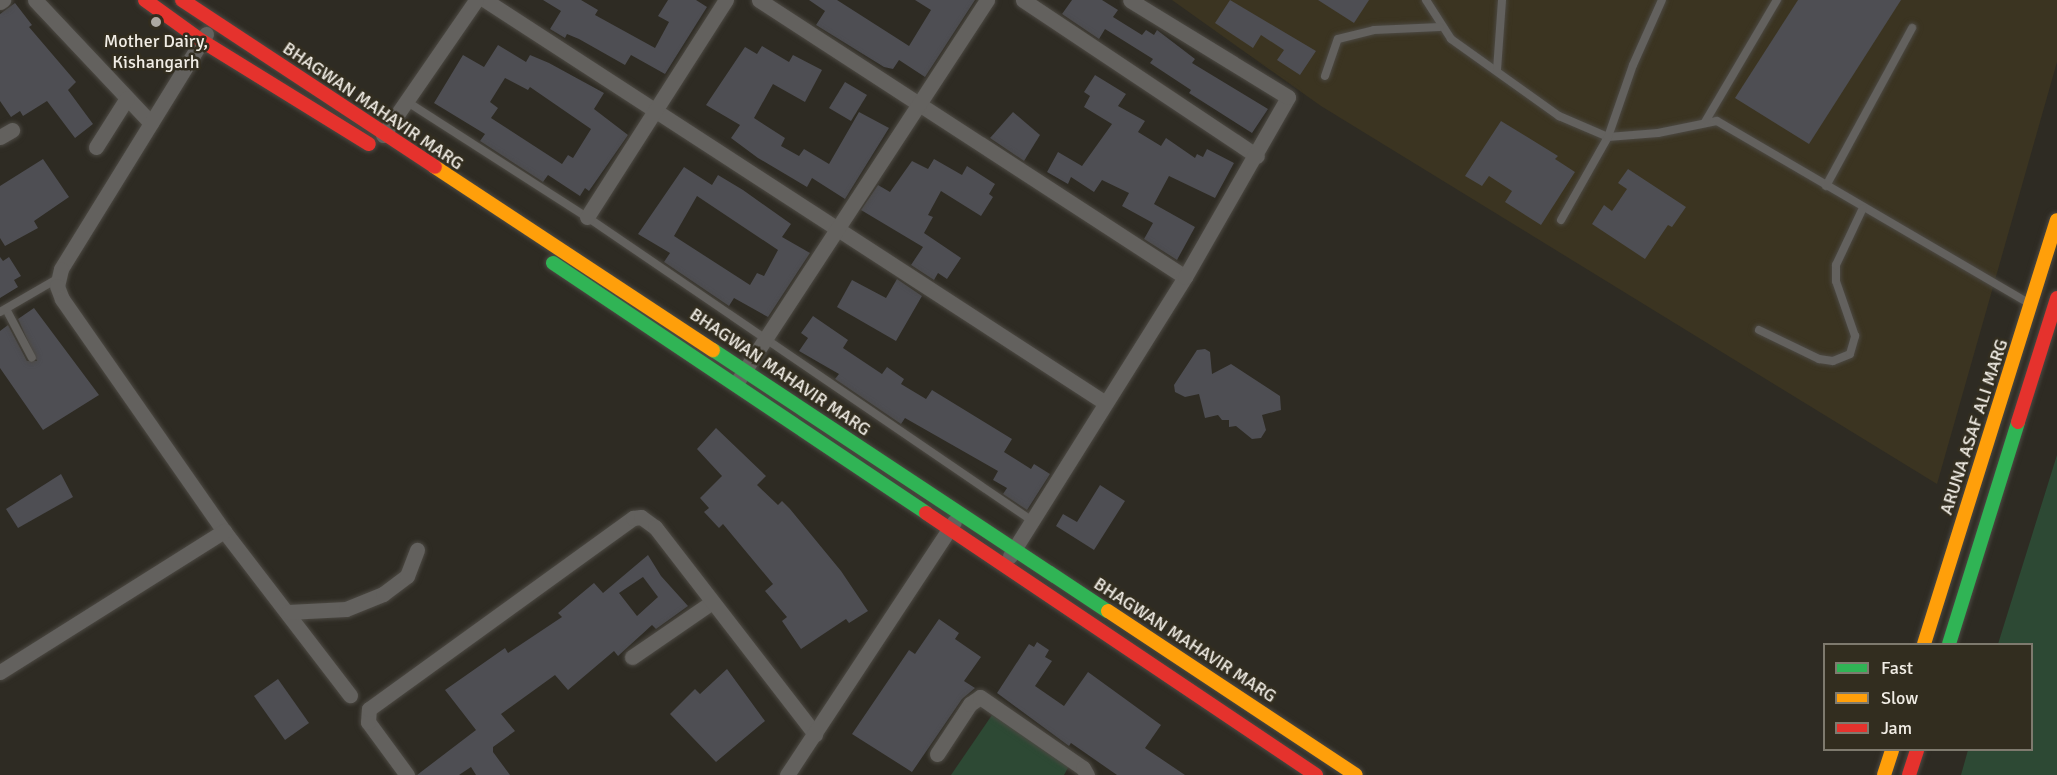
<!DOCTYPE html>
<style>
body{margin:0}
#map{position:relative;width:2057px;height:775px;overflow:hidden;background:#2e2b23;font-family:Signika,sans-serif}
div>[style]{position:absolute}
.built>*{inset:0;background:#3b3421}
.green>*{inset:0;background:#2d4934}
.building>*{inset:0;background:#4e4e53}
.roads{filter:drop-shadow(0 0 2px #4c4943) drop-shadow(0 0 2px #4c4943)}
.lane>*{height:8px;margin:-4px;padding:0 4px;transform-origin:4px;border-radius:4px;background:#63615e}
.street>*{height:15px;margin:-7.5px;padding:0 7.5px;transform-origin:7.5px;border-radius:7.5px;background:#63615e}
.fast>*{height:14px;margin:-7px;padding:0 7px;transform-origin:7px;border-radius:7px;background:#30b455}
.slow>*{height:14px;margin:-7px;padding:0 7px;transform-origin:7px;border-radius:7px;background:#ff9f0a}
.jam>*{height:14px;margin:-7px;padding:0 7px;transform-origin:7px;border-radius:7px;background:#e5322d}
.dots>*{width:16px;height:16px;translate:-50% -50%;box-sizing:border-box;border:3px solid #322d1f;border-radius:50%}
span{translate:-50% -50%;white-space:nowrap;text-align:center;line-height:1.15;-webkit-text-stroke:5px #322d1f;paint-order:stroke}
.poi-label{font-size:18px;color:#f1ede5}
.street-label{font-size:18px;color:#f1ede5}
.legend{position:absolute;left:1823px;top:643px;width:210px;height:108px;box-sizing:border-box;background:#322d1f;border:2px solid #7e7a6e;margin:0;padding:8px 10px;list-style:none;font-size:18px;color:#f1ede5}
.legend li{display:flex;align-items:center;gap:12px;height:30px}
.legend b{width:30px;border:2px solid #7e7a6e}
</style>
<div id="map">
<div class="built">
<i style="clip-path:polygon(1172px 0,2057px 0,2057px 62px,1937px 484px,1321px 106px)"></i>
</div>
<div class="green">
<i style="clip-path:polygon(2057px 455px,2057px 775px,1961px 775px,1968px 750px,2032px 750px,2032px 644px,1998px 644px)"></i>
<i style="clip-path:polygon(992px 715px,1069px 766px,1064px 775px,951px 775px)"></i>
</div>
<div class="building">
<i style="clip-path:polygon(543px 0,581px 0,598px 10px,595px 15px,655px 48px,669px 22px,658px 16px,668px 0,696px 0,707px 7px,665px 74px,631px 55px,625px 65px,579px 39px,567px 34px,565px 38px,550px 29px,561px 11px)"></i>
<i style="clip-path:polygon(809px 0,837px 0,909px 46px,931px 10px,915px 0,975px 0,925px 77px,899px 60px,893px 69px,884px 67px,816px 25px,825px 11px)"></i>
<i style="clip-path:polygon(1072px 0,1102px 0,1118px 10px,1113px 17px,1142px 35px,1146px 30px,1154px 35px,1157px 30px,1195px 59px,1192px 63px,1268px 109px,1252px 133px,1189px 93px,1191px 90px,1150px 63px,1153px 59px,1105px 29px,1099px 39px,1062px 14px)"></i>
<i style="clip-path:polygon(1230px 0,1316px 51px,1300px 75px,1277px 60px,1284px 50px,1261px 35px,1253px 48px,1215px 23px)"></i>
<i style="clip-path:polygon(1318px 0,1369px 0,1354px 23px)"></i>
<i style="clip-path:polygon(1798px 0,1901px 0,1809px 144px,1735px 98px)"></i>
<i style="clip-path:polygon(15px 3px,32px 25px,29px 27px,76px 82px,68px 90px,93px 124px,75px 138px,47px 101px,23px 116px,20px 111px,11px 117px,0 101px,0 14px)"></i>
<i style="clip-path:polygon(evenodd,498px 45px,526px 62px,530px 55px,549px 63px,604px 93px,594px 109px,628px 135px,589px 191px,585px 188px,580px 196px,548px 175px,543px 182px,480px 141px,485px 134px,434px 103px,463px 55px,484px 67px,498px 45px,505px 78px,528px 90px,530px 87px,591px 129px,573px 158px,568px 155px,562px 164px,491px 118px,498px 108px,490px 102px,505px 78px)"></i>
<i style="clip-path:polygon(762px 46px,789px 62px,793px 55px,822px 70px,805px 102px,773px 84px,754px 118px,785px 138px,781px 146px,799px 156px,804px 149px,829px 164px,859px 112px,889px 128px,845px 199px,812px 178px,807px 187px,758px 158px,731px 138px,740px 125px,706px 105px,745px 47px,757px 54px)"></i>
<i style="clip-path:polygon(1095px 75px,1126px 94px,1118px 106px,1145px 121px,1138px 132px,1161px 146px,1166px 138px,1195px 158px,1197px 154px,1203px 157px,1207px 149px,1234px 163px,1215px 198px,1169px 176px,1154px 204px,1195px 227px,1177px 260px,1144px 239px,1153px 223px,1122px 206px,1129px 193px,1102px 180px,1094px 192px,1071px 177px,1068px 184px,1047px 172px,1058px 152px,1082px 166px,1112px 124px,1084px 107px,1090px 96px,1084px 92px)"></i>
<i style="clip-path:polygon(845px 82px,867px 95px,851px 121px,829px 108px)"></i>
<i style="clip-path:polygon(1013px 112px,1040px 135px,1024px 161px,990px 138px)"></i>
<i style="clip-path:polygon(1501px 121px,1558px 156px,1555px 159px,1575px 172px,1541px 225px,1505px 202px,1512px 191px,1489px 176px,1482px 186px,1465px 176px)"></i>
<i style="clip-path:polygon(43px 159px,69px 197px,34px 221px,38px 228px,5px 246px,0 238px,0 186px)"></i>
<i style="clip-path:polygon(934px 159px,962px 175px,967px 166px,995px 184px,989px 194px,993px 197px,981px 216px,941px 191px,928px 215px,933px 217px,924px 233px,961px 258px,947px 279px,938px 273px,934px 280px,911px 265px,923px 247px,861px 210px,878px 185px,890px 192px,912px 161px,928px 169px)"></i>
<i style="clip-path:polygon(evenodd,684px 167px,712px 185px,718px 175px,743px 190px,791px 224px,782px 237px,810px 253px,768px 317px,734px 298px,729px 306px,664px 262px,670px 253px,638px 234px,684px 167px,697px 196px,778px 250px,764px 276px,757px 273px,750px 285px,674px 236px,697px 196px)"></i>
<i style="clip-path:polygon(1628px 169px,1686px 207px,1672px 227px,1668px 225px,1645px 259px,1592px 224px,1604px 205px,1612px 211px,1627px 189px,1618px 183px)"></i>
<i style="clip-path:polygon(0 257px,3px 261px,9px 257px,21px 276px,14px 280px,18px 287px,0 298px)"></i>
<i style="clip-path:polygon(897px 279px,922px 296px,896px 341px,837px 307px,852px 280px,886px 298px)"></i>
<i style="clip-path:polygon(34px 308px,99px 395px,43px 430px,0 368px,0 331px,8px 325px,27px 361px,37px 361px,18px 319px)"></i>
<i style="clip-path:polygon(813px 316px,848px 340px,843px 348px,882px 374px,887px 367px,904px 379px,901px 384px,926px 399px,932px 390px,1012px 439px,1004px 452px,1031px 469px,1034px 464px,1050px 474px,1027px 510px,1003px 494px,1007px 488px,993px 480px,998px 471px,905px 418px,901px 424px,835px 379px,839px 374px,799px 351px,808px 338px,801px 333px)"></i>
<i style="clip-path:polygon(1205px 349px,1210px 352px,1212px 374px,1231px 364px,1280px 396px,1281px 410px,1262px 415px,1266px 430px,1261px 438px,1252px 439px,1236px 426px,1229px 427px,1229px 420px,1222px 420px,1218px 415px,1205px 418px,1199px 394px,1185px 397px,1175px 392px,1174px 385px,1197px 350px)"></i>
<i style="clip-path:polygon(716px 428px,766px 476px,757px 485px,778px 505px,782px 501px,790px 509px,841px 571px,868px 611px,849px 623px,846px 619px,801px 649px,782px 621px,787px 617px,765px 591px,773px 584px,723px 524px,719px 528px,704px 512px,709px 508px,700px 498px,722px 476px,697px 449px)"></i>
<i style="clip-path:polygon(61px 474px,73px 497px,18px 528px,6px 509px)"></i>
<i style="clip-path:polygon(1100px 485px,1125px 501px,1094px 550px,1056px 526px,1063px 514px,1077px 522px)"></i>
<i style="clip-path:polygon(evenodd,648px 555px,661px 576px,688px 606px,656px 629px,652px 625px,618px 656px,614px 651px,568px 690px,555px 675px,501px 714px,515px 731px,493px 747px,493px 752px,510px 775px,476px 775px,471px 767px,459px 775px,417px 775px,476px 730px,445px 690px,505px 648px,508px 653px,562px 617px,558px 613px,594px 583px,603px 593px,648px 555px,643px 577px,658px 597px,637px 616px,619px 593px,643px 577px)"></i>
<i style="clip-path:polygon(939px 619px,959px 633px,955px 639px,981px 657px,964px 681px,975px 688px,962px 699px,912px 772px,852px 734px,909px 650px,915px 654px)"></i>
<i style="clip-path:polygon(1037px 642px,1049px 650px,1045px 657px,1052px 661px,1035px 686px,1064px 706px,1088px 672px,1161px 725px,1145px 748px,1185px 775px,1117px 775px,1071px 743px,1069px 746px,997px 693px,1029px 644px,1034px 647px)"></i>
<i style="clip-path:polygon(727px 669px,765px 721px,716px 762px,670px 714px,695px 689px,700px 694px)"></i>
<i style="clip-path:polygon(278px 679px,309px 723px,285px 740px,254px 696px)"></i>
</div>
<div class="roads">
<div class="lane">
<i style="left:1426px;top:0;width:46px;rotate:57.3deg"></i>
<i style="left:1451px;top:39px;width:133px;rotate:35.5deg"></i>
<i style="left:1559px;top:116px;width:53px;rotate:23.2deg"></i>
<i style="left:1608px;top:137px;width:50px;rotate:-4.6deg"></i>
<i style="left:1658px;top:133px;width:60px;rotate:-11.5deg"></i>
<i style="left:1717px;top:121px;width:360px;rotate:30.3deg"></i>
<i style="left:1497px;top:70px;width:70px;rotate:-85.9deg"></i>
<i style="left:1325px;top:76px;width:39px;rotate:-71deg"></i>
<i style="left:1338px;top:39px;width:37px;rotate:-14deg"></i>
<i style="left:1374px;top:30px;width:66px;rotate:-2.6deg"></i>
<i style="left:406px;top:101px;width:215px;rotate:32.7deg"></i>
<i style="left:587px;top:217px;width:538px;rotate:34.31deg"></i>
<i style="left:1705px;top:122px;width:142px;rotate:-59.5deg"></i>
<i style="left:1826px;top:186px;width:180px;rotate:-61.4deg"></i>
<i style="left:1561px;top:220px;width:95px;rotate:-60.5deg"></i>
<i style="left:1608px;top:137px;width:76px;rotate:-70.9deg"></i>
<i style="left:1633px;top:65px;width:71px;rotate:-66deg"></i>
<i style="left:6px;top:309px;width:55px;rotate:62deg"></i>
<i style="left:0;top:312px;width:66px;rotate:-30.1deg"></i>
<i style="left:1759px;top:330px;width:67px;rotate:25.8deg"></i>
<i style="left:1819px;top:359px;width:14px;rotate:8deg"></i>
<i style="left:1833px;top:361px;width:18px;rotate:-22deg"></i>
<i style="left:1850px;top:354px;width:19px;rotate:-74deg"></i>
<i style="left:1855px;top:336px;width:58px;rotate:-109.1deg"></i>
<i style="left:1836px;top:281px;width:16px;rotate:-90deg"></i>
<i style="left:1836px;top:265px;width:63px;rotate:-64.7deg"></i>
</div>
<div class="street">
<i style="left:35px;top:0;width:169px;rotate:46.7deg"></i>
<i style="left:485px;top:0;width:738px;rotate:33deg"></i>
<i style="left:759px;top:0;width:508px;rotate:33.03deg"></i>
<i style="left:1023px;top:0;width:281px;rotate:33.7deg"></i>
<i style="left:0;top:2px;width:4px;rotate:-34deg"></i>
<i style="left:206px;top:34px;width:276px;rotate:121.7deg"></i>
<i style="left:61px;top:269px;width:17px;rotate:103deg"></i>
<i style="left:57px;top:286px;width:14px;rotate:69deg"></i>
<i style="left:62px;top:299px;width:283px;rotate:55.1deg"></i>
<i style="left:224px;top:531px;width:207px;rotate:52.5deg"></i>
<i style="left:383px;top:135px;width:164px;rotate:-55.4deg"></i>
<i style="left:0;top:137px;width:14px;rotate:-30deg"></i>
<i style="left:96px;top:147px;width:58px;rotate:-57.7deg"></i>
<i style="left:587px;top:217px;width:258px;rotate:-57.4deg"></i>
<i style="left:739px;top:379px;width:453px;rotate:-56.8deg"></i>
<i style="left:1010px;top:556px;width:329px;rotate:-57.9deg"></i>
<i style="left:1185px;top:277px;width:207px;rotate:-60.2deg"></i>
<i style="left:1288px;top:97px;width:185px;rotate:-148.5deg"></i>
<i style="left:288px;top:612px;width:58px;rotate:-3deg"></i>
<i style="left:346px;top:609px;width:40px;rotate:-22deg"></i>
<i style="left:383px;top:594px;width:30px;rotate:-37deg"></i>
<i style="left:407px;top:576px;width:28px;rotate:-69deg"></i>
<i style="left:632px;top:657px;width:97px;rotate:-34.5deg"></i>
<i style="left:0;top:672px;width:265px;rotate:-32.2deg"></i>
<i style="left:937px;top:754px;width:60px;rotate:-56.6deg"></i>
<i style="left:970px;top:704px;width:12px;rotate:-35deg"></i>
<i style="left:980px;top:697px;width:125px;rotate:34.6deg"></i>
<i style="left:1083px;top:768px;width:8px;rotate:60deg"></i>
<i style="left:407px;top:775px;width:66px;rotate:-126.3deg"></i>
<i style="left:368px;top:722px;width:13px;rotate:-86deg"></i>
<i style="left:369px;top:709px;width:326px;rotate:-35.9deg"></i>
<i style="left:633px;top:518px;width:8px;rotate:-7deg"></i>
<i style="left:641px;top:517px;width:17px;rotate:36deg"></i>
<i style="left:655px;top:527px;width:262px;rotate:52.3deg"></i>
<i style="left:787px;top:775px;width:303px;rotate:-56.6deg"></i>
</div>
<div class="fast">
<i style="left:553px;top:263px;width:449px;rotate:33.8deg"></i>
<i style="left:713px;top:350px;width:473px;rotate:33.5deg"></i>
<i style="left:1949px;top:644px;width:232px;rotate:-72.7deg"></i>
</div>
<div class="slow">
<i style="left:435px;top:167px;width:333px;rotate:33.4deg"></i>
<i style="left:1108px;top:611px;width:297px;rotate:33.5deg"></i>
<i style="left:1924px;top:644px;width:444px;rotate:-72.6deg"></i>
<i style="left:1884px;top:775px;width:26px;rotate:-72deg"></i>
</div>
<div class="jam">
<i style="left:145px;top:0;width:70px;rotate:35.7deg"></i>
<i style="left:202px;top:41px;width:196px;rotate:31.7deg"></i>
<i style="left:182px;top:0;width:303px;rotate:33.4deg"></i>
<i style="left:2018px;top:422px;width:130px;rotate:-72.5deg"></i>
<i style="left:926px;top:513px;width:470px;rotate:33.9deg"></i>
<i style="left:1909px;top:775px;width:26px;rotate:-72deg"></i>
</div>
</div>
<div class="dots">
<i style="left:156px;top:22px;background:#ada9a1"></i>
</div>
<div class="poi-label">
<span style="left:156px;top:52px">Mother Dairy,<br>Kishangarh</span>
</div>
<div class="street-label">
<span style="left:373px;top:106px;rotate:34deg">BHAGWAN MAHAVIR MARG</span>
<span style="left:780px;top:372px;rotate:34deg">BHAGWAN MAHAVIR MARG</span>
<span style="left:1974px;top:427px;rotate:-72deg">ARUNA ASAF ALI MARG</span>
<span style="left:1185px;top:640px;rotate:33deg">BHAGWAN MAHAVIR MARG</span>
</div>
<ul class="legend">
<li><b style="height:8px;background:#30b455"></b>Fast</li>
<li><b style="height:8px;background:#ff9f0a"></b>Slow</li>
<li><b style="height:8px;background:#e5322d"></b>Jam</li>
</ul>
</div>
